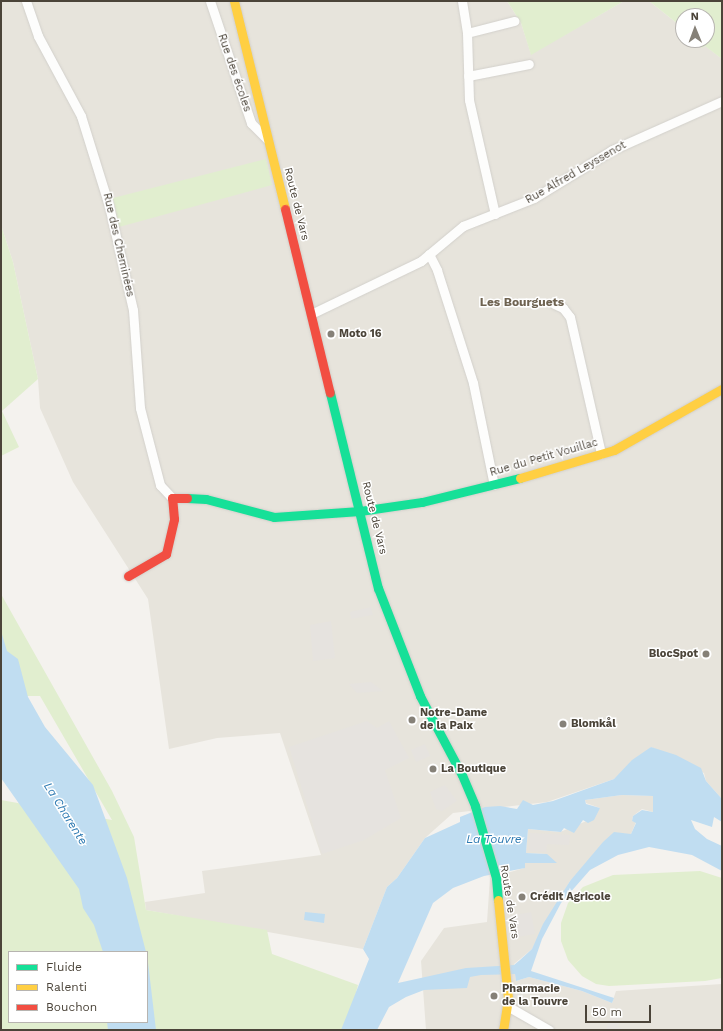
<!DOCTYPE html>
<meta charset="utf-8">
<style>
body{margin:0}
#map{position:relative;width:723px;height:1031px;overflow:hidden;background:#f4f2ee;font-family:"Work Sans",sans-serif}
div>[style]{position:absolute}
.residential>*{inset:0;background:#e7e4dc}
.green>*{inset:0;background:#e1eecf}
.parking>*{inset:0;background:#e6e3df}
.water>*{inset:0;background:#c0ddf1}
.roads{filter:drop-shadow(0 0 1px #d2d0cb) drop-shadow(0 0 1px #d2d0cb)}
.street>*{height:9px;margin:-4.5px;padding:0 4.5px;transform-origin:4.5px;border-radius:4.5px;background:#fdfdfc}
.fast>*{height:9px;margin:-4.5px;padding:0 4.5px;transform-origin:4.5px;border-radius:4.5px;background:#16e098}
.slow>*{height:9px;margin:-4.5px;padding:0 4.5px;transform-origin:4.5px;border-radius:4.5px;background:#ffcf43}
.jam>*{height:9px;margin:-4.5px;padding:0 4.5px;transform-origin:4.5px;border-radius:4.5px;background:#f24e42}
.dots>*{width:11px;height:11px;translate:-50% -50%;box-sizing:border-box;border:2px solid #fff;border-radius:50%}
span{translate:-50% -50%;white-space:nowrap;text-align:center;line-height:1.15;-webkit-text-stroke:3px #fff;paint-order:stroke}
.street-label{font-size:11px;color:#4b4439}
.poi-label{font-size:11px;color:#4b4439;font-weight:700}
.left{translate:0 -50%;text-align:left}
.right{translate:-100% -50%;text-align:right}
.neighbourhood-label{font-size:12px;color:#6e6250;font-weight:700}
.water-label{font-size:12px;color:#2e7ab2;font-style:italic}
.frame{position:absolute;inset:0;border:2px solid #4b4439;pointer-events:none}
.legend{position:absolute;left:8px;top:951px;width:140px;height:72px;box-sizing:border-box;background:#fff;border:1px solid #b7b4b0;margin:0;padding:5px 7px;list-style:none;font-size:12px;color:#4b4439}
.legend li{display:flex;align-items:center;gap:8px;height:20px}
.legend b{width:20px;border:1px solid #b7b4b0}
.north{position:absolute;left:675px;top:8px;width:40px;height:40px;box-sizing:border-box;background:#fff;border:1px solid #b7b4b0;border-radius:50%;rotate:359deg;font-size:11px;font-weight:700;line-height:16px;text-align:center;color:#4b4439}
.north::after{content:'';display:block;margin:auto;width:14px;height:18px;background:#868178;clip-path:polygon(50% 0,100% 100%,50% 72%,0 100%)}
.scale{position:absolute;left:585px;top:1005px;width:66px;height:18px;box-sizing:border-box;border:2px solid #4b4439;border-top:0;padding-left:5px;font-size:12px;line-height:14px;white-space:nowrap;color:#4b4439;-webkit-text-stroke:3px #fff;paint-order:stroke}
</style>
<div id="map">
<div class="residential">
<i style="clip-path:polygon(1px 1px,507px 1px,521px 23px,531px 54px,624px 1px,649px 1px,683px 28px,683px 40px,698px 40px,722px 59px,722px 799px,706px 781px,704px 773px,651px 747px,614px 779px,547px 802px,453px 813px,425px 838px,397px 878px,387px 887px,363px 949px,146px 910px,145px 902px,205px 893px,202px 871px,321px 855px,280px 733px,217px 738px,169px 749px,148px 599px,73px 482px,40px 408px,38px 379px,13px 262px,1px 225px)"></i>
<i style="clip-path:polygon(622px 795px,653px 796px,653px 812px,642px 809px,633px 816px,632px 821px,636px 822px,631px 834px,570px 881px,532px 949px,514px 964px,516px 981px,529px 977px,582px 991px,612px 1003px,616px 991px,722px 984px,722px 1030px,426px 1030px,421px 961px,444px 928px,487px 922px,490px 878px,524px 868px,525px 863px,547px 854px,526px 853px,528px 829px,560px 832px,589px 820px,600px 808px,586px 803px,585px 800px)"></i>
</div>
<div class="green">
<i style="clip-path:polygon(507px 1px,624px 1px,531px 55px,521px 23px)"></i>
<i style="clip-path:polygon(649px 1px,722px 1px,722px 59px,705px 46px,702px 48px,695px 42px,707px 40px,707px 16px,683px 16px,683px 28px)"></i>
<i style="clip-path:polygon(266px 159px,272px 185px,119px 227px,113px 198px)"></i>
<i style="clip-path:polygon(1px 225px,13px 262px,38px 379px,2px 411px,19px 447px,1px 456px)"></i>
<i style="clip-path:polygon(evenodd,1px 594px,112px 791px,134px 837px,146px 910px,267px 930px,272px 954px,358px 985px,346px 1030px,1px 1030px,1px 800px,112px 820px,40px 696px,1px 696px,1px 594px,9px 952px,147px 952px,147px 1022px,9px 1022px,9px 952px)"></i>
<i style="clip-path:polygon(700px 871px,722px 878px,722px 978px,705px 981px,609px 986px,596px 984px,582px 976px,568px 960px,561px 941px,561px 923px,568px 903px,583px 887px,613px 875px)"></i>
</div>
<div class="parking">
<i style="clip-path:polygon(371px 607px,373px 615px,351px 619px,350px 612px)"></i>
<i style="clip-path:polygon(331px 621px,335px 658px,313px 661px,310px 625px)"></i>
<i style="clip-path:polygon(371px 682px,383px 691px,357px 693px,349px 684px)"></i>
<i style="clip-path:polygon(367px 721px,377px 728px,389px 721px,409px 758px,385px 770px,401px 818px,364px 840px,322px 854px,289px 747px)"></i>
<i style="clip-path:polygon(425px 744px,430px 756px,416px 762px,411px 750px)"></i>
<i style="clip-path:polygon(445px 785px,457px 801px,442px 811px,436px 809px,430px 792px)"></i>
<i style="clip-path:polygon(530px 833px,570px 835px,569px 845px,547px 844px,546px 852px,529px 851px)"></i>
<i style="clip-path:polygon(531px 912px,535px 934px,513px 938px,509px 916px)"></i>
<i style="clip-path:polygon(611px 1014px,620px 1016px,618px 1027px,626px 1030px,606px 1030px)"></i>
</div>
<div class="water">
<i style="clip-path:polygon(1px 631px,7px 651px,18px 659px,28px 697px,45px 727px,93px 785px,127px 878px,146px 952px,103px 952px,94px 925px,83px 908px,79px 889px,1px 778px)"></i>
<i style="clip-path:polygon(evenodd,651px 747px,676px 755px,701px 768px,706px 781px,722px 799px,722px 822px,714px 817px,712px 827px,691px 820px,695px 829px,707px 839px,722px 846px,722px 871px,692px 855px,649px 847px,618px 855px,590px 870px,561px 903px,542px 939px,531px 971px,614px 998px,612px 1003px,582px 991px,529px 977px,516px 981px,515px 974px,481px 975px,470px 977px,467px 988px,424px 990px,406px 997px,389px 1007px,377px 1030px,341px 1030px,369px 959px,363px 949px,387px 887px,397px 878px,425px 838px,460px 822px,460px 817px,485px 807px,500px 806px,517px 809px,523px 800px,533px 805px,553px 801px,614px 779px,632px 760px,651px 747px,622px 795px,653px 796px,653px 812px,642px 810px,633px 816px,632px 821px,636px 823px,631px 834px,614px 832px,603px 842px,570px 881px,543px 924px,532px 949px,520px 960px,514px 965px,466px 968px,398px 983px,433px 903px,453px 888px,484px 876px,525px 868px,525px 863px,557px 863px,547px 854px,526px 853px,528px 829px,561px 832px,564px 828px,574px 833px,583px 820px,588px 823px,594px 820px,600px 808px,586px 804px,585px 800px,622px 795px)"></i>
<i style="clip-path:polygon(305px 912px,325px 914px,324px 923px,304px 920px)"></i>
<i style="clip-path:polygon(147px 954px,156px 1030px,108px 1030px,107px 1022px,147px 1022px)"></i>
</div>
<div class="roads">
<div class="street">
<i style="left:26px;top:1px;width:37px;rotate:71deg"></i>
<i style="left:38px;top:36px;width:91px;rotate:61.7deg"></i>
<i style="left:81px;top:116px;width:94px;rotate:72.7deg"></i>
<i style="left:109px;top:206px;width:107px;rotate:77deg"></i>
<i style="left:133px;top:310px;width:98px;rotate:85.9deg"></i>
<i style="left:140px;top:408px;width:80px;rotate:75.4deg"></i>
<i style="left:160px;top:485px;width:18px;rotate:47deg"></i>
<i style="left:210px;top:1px;width:129px;rotate:71.4deg"></i>
<i style="left:251px;top:123px;width:23px;rotate:45deg"></i>
<i style="left:462px;top:1px;width:32px;rotate:81deg"></i>
<i style="left:467px;top:33px;width:67px;rotate:88.3deg"></i>
<i style="left:469px;top:100px;width:117px;rotate:77.2deg"></i>
<i style="left:467px;top:33px;width:49px;rotate:-14.3deg"></i>
<i style="left:468px;top:76px;width:62px;rotate:-11.1deg"></i>
<i style="left:429px;top:254px;width:18px;rotate:63deg"></i>
<i style="left:437px;top:270px;width:119px;rotate:72.3deg"></i>
<i style="left:473px;top:383px;width:104px;rotate:78.4deg"></i>
<i style="left:554px;top:304px;width:10px;rotate:24deg"></i>
<i style="left:563px;top:308px;width:11px;rotate:52deg"></i>
<i style="left:570px;top:317px;width:140px;rotate:77.2deg"></i>
<i style="left:311px;top:314px;width:122px;rotate:-25.7deg"></i>
<i style="left:421px;top:261px;width:55px;rotate:-39.8deg"></i>
<i style="left:463px;top:226px;width:76px;rotate:-21.5deg"></i>
<i style="left:534px;top:198px;width:92px;rotate:-31.6deg"></i>
<i style="left:612px;top:150px;width:120px;rotate:-24deg"></i>
<i style="left:509px;top:1007px;width:46px;rotate:29.9deg"></i>
</div>
<div class="fast">
<i style="left:330px;top:393px;width:201px;rotate:76.2deg"></i>
<i style="left:378px;top:588px;width:116px;rotate:68.7deg"></i>
<i style="left:420px;top:696px;width:89px;rotate:62deg"></i>
<i style="left:462px;top:775px;width:34px;rotate:67deg"></i>
<i style="left:475px;top:806px;width:75px;rotate:73.7deg"></i>
<i style="left:496px;top:878px;width:22px;rotate:85deg"></i>
<i style="left:187px;top:498px;width:19px;rotate:3deg"></i>
<i style="left:206px;top:499px;width:70px;rotate:14.8deg"></i>
<i style="left:274px;top:517px;width:86px;rotate:-4deg"></i>
<i style="left:360px;top:511px;width:63px;rotate:-8.3deg"></i>
<i style="left:422px;top:502px;width:101px;rotate:-13.8deg"></i>
</div>
<div class="slow">
<i style="left:234px;top:1px;width:214px;rotate:76.2deg"></i>
<i style="left:520px;top:478px;width:98px;rotate:-16.6deg"></i>
<i style="left:614px;top:450px;width:124px;rotate:-29.5deg"></i>
<i style="left:498px;top:900px;width:100px;rotate:84.2deg"></i>
<i style="left:508px;top:999px;width:31px;rotate:99deg"></i>
</div>
<div class="jam">
<i style="left:285px;top:209px;width:189px;rotate:76.3deg"></i>
<i style="left:128px;top:576px;width:44px;rotate:-30.1deg"></i>
<i style="left:166px;top:554px;width:36px;rotate:-77deg"></i>
<i style="left:174px;top:519px;width:21px;rotate:-95deg"></i>
<i style="left:172px;top:498px;width:15px"></i>
</div>
</div>
<div class="dots">
<i style="left:331px;top:334px;background:#868178"></i>
<i style="left:706px;top:654px;background:#868178"></i>
<i style="left:412px;top:720px;background:#868178"></i>
<i style="left:563px;top:724px;background:#868178"></i>
<i style="left:433px;top:769px;background:#868178"></i>
<i style="left:522px;top:897px;background:#868178"></i>
<i style="left:494px;top:996px;background:#868178"></i>
</div>
<div class="street-label">
<span style="left:234px;top:73px;rotate:71deg">Rue des écoles</span>
<span style="left:576px;top:173px;rotate:-30deg">Rue Alfred Leyssenot</span>
<span style="left:296px;top:204px;rotate:76deg">Route de Vars</span>
<span style="left:118px;top:245px;rotate:77deg">Rue des Cheminées</span>
<span style="left:544px;top:458px;rotate:-16deg">Rue du Petit Vouillac</span>
<span style="left:374px;top:518px;rotate:76deg">Route de Vars</span>
<span style="left:509px;top:902px;rotate:81deg">Route de Vars</span>
</div>
<div class="poi-label">
<span class="left" style="left:339px;top:334px">Moto 16</span>
<span class="right" style="left:698px;top:654px">BlocSpot</span>
<span class="left" style="left:420px;top:720px">Notre-Dame<br>de la Paix</span>
<span class="left" style="left:571px;top:724px">Blomkål</span>
<span class="left" style="left:441px;top:769px">La Boutique</span>
<span class="left" style="left:530px;top:897px">Crédit Agricole</span>
<span class="left" style="left:502px;top:996px">Pharmacie<br>de la Touvre</span>
</div>
<div class="neighbourhood-label">
<span style="left:522px;top:303px">Les Bourguets</span>
</div>
<div class="water-label">
<span style="left:65px;top:814px;rotate:58deg">La Charente</span>
<span style="left:494px;top:840px">La Touvre</span>
</div>
<div class="frame"></div>
<ul class="legend">
<li><b style="height:5px;background:#16e098"></b>Fluide</li>
<li><b style="height:5px;background:#ffcf43"></b>Ralenti</li>
<li><b style="height:5px;background:#f24e42"></b>Bouchon</li>
</ul>
<div class="north">N</div>
<div class="scale">50 m</div>
</div>
